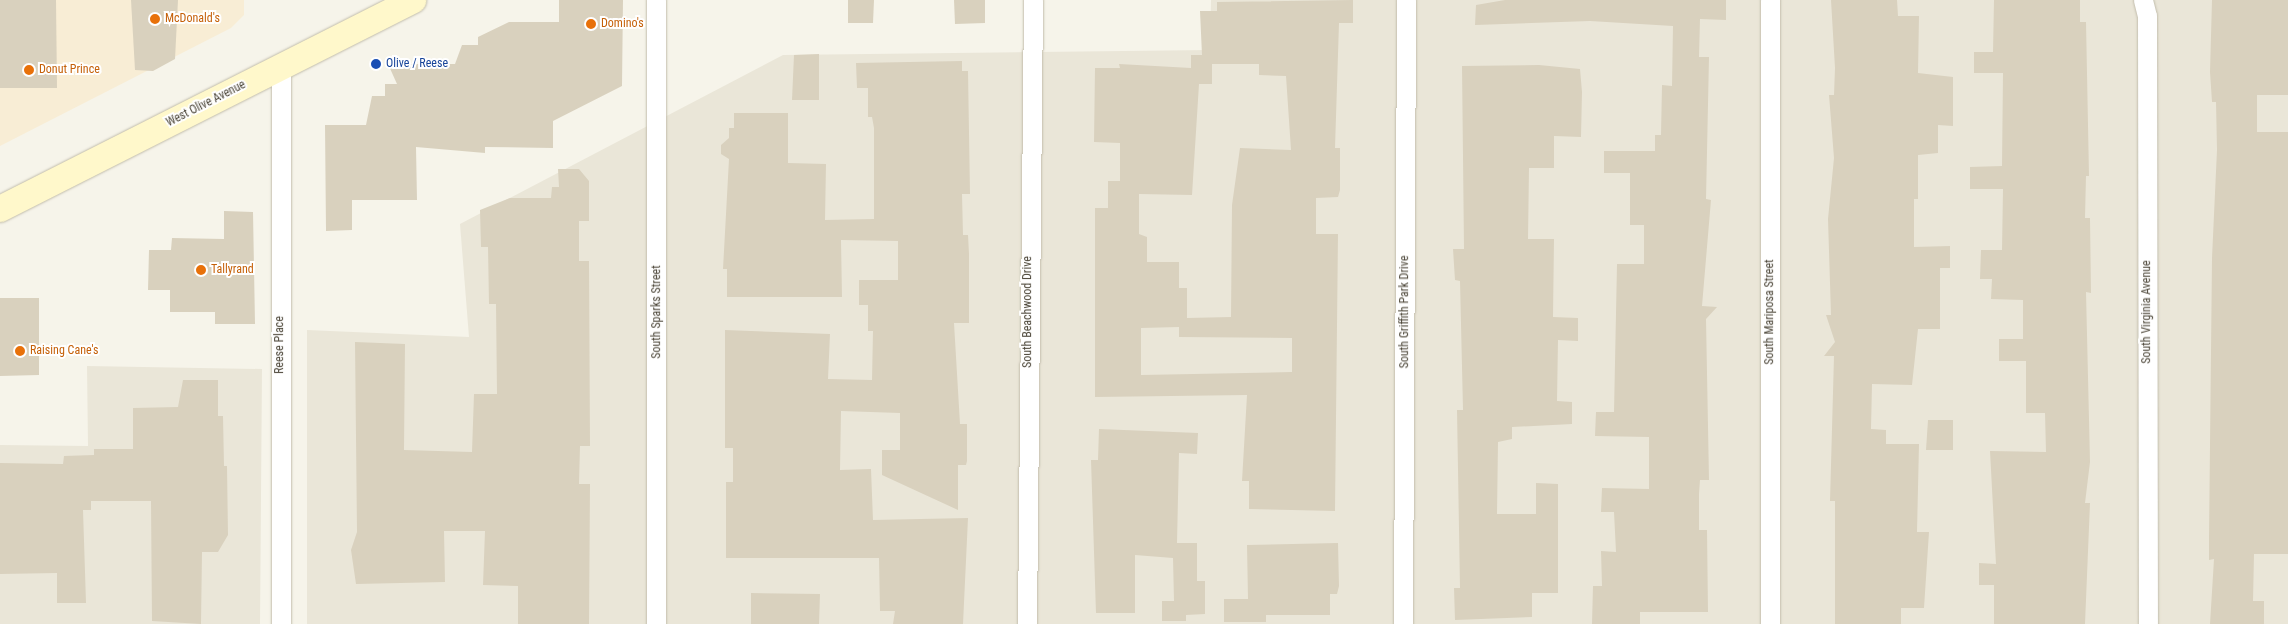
<!DOCTYPE html>
<style>
body{margin:0}
#map{position:relative;width:2288px;height:624px;overflow:hidden;background:#f6f4ea;font-family:"Roboto Condensed",sans-serif}
div>[style]{position:absolute}
.residential>*{inset:0;background:#eae6d8}
.commercial>*{inset:0;background:#f8edd5}
.building>*{inset:0;background:#d9d1be}
.roads{filter:drop-shadow(0 0 1px #c2bdac) drop-shadow(0 0 1px #c2bdac)}
.minor>*{height:19px;margin:-9.5px;padding:0 9.5px;transform-origin:9.5px;border-radius:9.5px;background:#fff}
.secondary>*{height:26px;margin:-13px;padding:0 13px;transform-origin:13px;border-radius:13px;background:#fff8cb}
.dots>*{width:14px;height:14px;translate:-50% -50%;box-sizing:border-box;border:2px solid #fff;border-radius:50%}
span{translate:-50% -50%;white-space:nowrap;text-align:center;line-height:1.15;-webkit-text-stroke:4px #fff;paint-order:stroke}
.food-label{font-size:12px;color:#c56008}
.left{translate:0 -50%;text-align:left}
.transit-label{font-size:12px;color:#164399}
.street-label{font-size:12px;color:#4b4537}
</style>
<div id="map">
<div class="residential">
<i style="clip-path:polygon(1211px 0,2288px 0,2288px 624px,307px 624px,307px 330px,469px 337px,460px 224px,783px 55px,1210px 50px)"></i>
<i style="clip-path:polygon(87px 366px,262px 369px,260px 624px,0 624px,0 445px,88px 446px)"></i>
</div>
<div class="commercial">
<i style="clip-path:polygon(0 0,244px 0,244px 15px,231px 28px,0 146px)"></i>
</div>
<div class="building">
<i style="clip-path:polygon(0 0,56px 0,57px 88px,0 88px)"></i>
<i style="clip-path:polygon(131px 0,178px 0,175px 59px,153px 71px,135px 70px)"></i>
<i style="clip-path:polygon(559px 0,623px 0,622px 86px,553px 121px,553px 148px,485px 147px,485px 153px,416px 147px,417px 200px,352px 200px,352px 230px,326px 231px,325px 125px,366px 125px,372px 96px,385px 96px,385px 84px,397px 84px,388px 64px,455px 64px,462px 45px,478px 45px,478px 37px,509px 22px,559px 22px)"></i>
<i style="clip-path:polygon(848px 0,874px 0,873px 23px,848px 23px)"></i>
<i style="clip-path:polygon(954px 0,985px 0,985px 23px,955px 24px)"></i>
<i style="clip-path:polygon(evenodd,1353px 0,1353px 23px,1339px 23px,1335px 148px,1340px 148px,1340px 190px,1338px 197px,1316px 198px,1316px 234px,1338px 234px,1335px 511px,1249px 509px,1249px 481px,1242px 481px,1247px 395px,1095px 397px,1095px 208px,1108px 208px,1108px 181px,1120px 181px,1120px 143px,1094px 142px,1095px 68px,1120px 68px,1119px 64px,1191px 68px,1191px 55px,1202px 55px,1200px 11px,1217px 11px,1217px 2px,1353px 0,1212px 64px,1259px 64px,1259px 75px,1286px 76px,1291px 150px,1240px 148px,1232px 205px,1231px 317px,1187px 318px,1187px 288px,1179px 288px,1179px 262px,1147px 262px,1147px 237px,1139px 234px,1139px 194px,1192px 195px,1199px 84px,1212px 84px,1212px 64px,1353px 0,1179px 327px,1179px 337px,1292px 338px,1292px 372px,1141px 375px,1141px 328px,1179px 327px)"></i>
<i style="clip-path:polygon(1505px 0,1726px 0,1726px 20px,1700px 19px,1699px 57px,1709px 57px,1706px 199px,1711px 200px,1702px 306px,1717px 307px,1706px 319px,1709px 480px,1700px 480px,1699px 494px,1699px 530px,1707px 530px,1708px 612px,1640px 612px,1640px 624px,1592px 624px,1593px 586px,1602px 586px,1601px 551px,1616px 552px,1614px 512px,1601px 512px,1602px 488px,1649px 489px,1649px 437px,1595px 436px,1596px 412px,1614px 412px,1617px 264px,1644px 264px,1644px 225px,1630px 225px,1630px 173px,1604px 173px,1604px 151px,1655px 151px,1655px 135px,1661px 135px,1662px 85px,1672px 86px,1673px 26px,1590px 21px,1475px 25px,1476px 5px)"></i>
<i style="clip-path:polygon(1831px 0,1897px 0,1898px 16px,1919px 16px,1918px 73px,1953px 77px,1953px 126px,1938px 125px,1938px 153px,1918px 155px,1918px 199px,1914px 199px,1914px 247px,1950px 246px,1950px 268px,1940px 268px,1940px 329px,1918px 329px,1912px 385px,1872px 384px,1871px 429px,1886px 430px,1886px 444px,1919px 444px,1917px 532px,1929px 532px,1924px 608px,1901px 608px,1901px 624px,1835px 624px,1835px 501px,1830px 501px,1834px 356px,1824px 356px,1835px 342px,1826px 315px,1831px 315px,1828px 219px,1834px 158px,1829px 95px,1834px 95px,1835px 68px)"></i>
<i style="clip-path:polygon(1994px 0,2080px 0,2080px 22px,2086px 22px,2089px 176px,2086px 176px,2085px 218px,2090px 218px,2091px 293px,2086px 292px,2090px 462px,2085px 503px,2090px 503px,2085px 624px,1994px 624px,1994px 585px,1979px 585px,1979px 563px,1996px 564px,1990px 451px,2046px 452px,2045px 413px,2026px 413px,2026px 361px,1999px 361px,1999px 339px,2023px 339px,2023px 300px,1991px 299px,1992px 279px,1980px 279px,1981px 250px,2002px 250px,2003px 189px,1970px 189px,1970px 167px,2002px 166px,2003px 73px,1974px 73px,1974px 52px,1993px 52px)"></i>
<i style="clip-path:polygon(2212px 0,2288px 0,2288px 95px,2257px 95px,2257px 132px,2288px 132px,2288px 554px,2254px 554px,2253px 601px,2264px 601px,2264px 624px,2210px 624px,2214px 559px,2209px 560px,2209px 538px,2212px 258px,2217px 150px,2216px 102px,2212px 102px,2210px 72px)"></i>
<i style="clip-path:polygon(819px 54px,819px 100px,792px 100px,794px 55px)"></i>
<i style="clip-path:polygon(962px 61px,962px 71px,968px 71px,970px 194px,962px 194px,963px 235px,968px 235px,969px 254px,969px 323px,954px 323px,960px 424px,967px 424px,967px 461px,966px 465px,958px 465px,958px 510px,882px 475px,882px 450px,900px 450px,900px 413px,841px 411px,840px 470px,871px 469px,873px 520px,968px 518px,963px 624px,893px 624px,895px 611px,880px 611px,879px 558px,726px 558px,726px 482px,733px 482px,733px 448px,725px 448px,725px 330px,830px 334px,828px 379px,872px 380px,873px 331px,868px 331px,868px 305px,859px 305px,859px 280px,898px 280px,898px 241px,841px 240px,842px 297px,727px 297px,727px 269px,723px 269px,729px 159px,721px 154px,721px 145px,729px 138px,729px 128px,734px 128px,734px 113px,788px 113px,788px 163px,826px 164px,825px 220px,874px 219px,874px 128px,872px 117px,868px 117px,868px 88px,857px 88px,856px 63px)"></i>
<i style="clip-path:polygon(1539px 65px,1580px 69px,1582px 92px,1581px 137px,1554px 136px,1554px 168px,1529px 168px,1528px 239px,1554px 239px,1553px 317px,1578px 318px,1578px 341px,1558px 340px,1557px 401px,1572px 402px,1572px 424px,1512px 427px,1512px 439px,1498px 442px,1497px 514px,1536px 514px,1536px 483px,1558px 484px,1558px 593px,1532px 593px,1532px 617px,1455px 620px,1454px 588px,1460px 588px,1457px 410px,1463px 410px,1460px 281px,1455px 280px,1453px 249px,1464px 249px,1462px 66px)"></i>
<i style="clip-path:polygon(558px 169px,579px 169px,589px 181px,589px 221px,579px 221px,579px 261px,589px 261px,590px 446px,580px 446px,579px 484px,590px 484px,589px 624px,518px 624px,518px 586px,483px 585px,485px 531px,444px 531px,445px 582px,356px 584px,351px 550px,357px 532px,355px 342px,405px 344px,404px 450px,472px 452px,474px 394px,497px 394px,496px 304px,489px 304px,488px 247px,481px 247px,480px 210px,510px 198px,551px 198px,552px 187px,559px 187px)"></i>
<i style="clip-path:polygon(224px 211px,253px 212px,255px 324px,215px 324px,215px 312px,170px 312px,170px 290px,148px 290px,149px 250px,171px 250px,172px 238px,224px 239px)"></i>
<i style="clip-path:polygon(0 298px,39px 298px,39px 375px,0 376px)"></i>
<i style="clip-path:polygon(183px 380px,218px 380px,218px 416px,223px 416px,224px 466px,227px 466px,228px 535px,218px 552px,202px 552px,201px 624px,152px 621px,151px 501px,91px 501px,91px 510px,83px 510px,86px 603px,57px 603px,57px 573px,0 574px,0 463px,63px 464px,64px 456px,94px 455px,94px 449px,133px 449px,133px 408px,178px 407px)"></i>
<i style="clip-path:polygon(1928px 420px,1953px 420px,1953px 450px,1926px 450px)"></i>
<i style="clip-path:polygon(1099px 429px,1198px 433px,1197px 454px,1179px 453px,1177px 543px,1197px 543px,1197px 581px,1205px 581px,1205px 614px,1186px 615px,1186px 621px,1162px 621px,1162px 601px,1174px 601px,1173px 558px,1135px 555px,1135px 613px,1096px 613px,1091px 460px,1098px 460px)"></i>
<i style="clip-path:polygon(1338px 543px,1339px 586px,1337px 594px,1330px 594px,1330px 615px,1266px 615px,1266px 622px,1224px 622px,1224px 599px,1248px 599px,1247px 545px)"></i>
<i style="clip-path:polygon(751px 593px,820px 594px,819px 624px,751px 624px)"></i>
</div>
<div class="roads">
<div class="minor">
<i style="left:1770px;top:0;width:624px;rotate:90deg"></i>
<i style="left:2143px;top:0;width:16px;rotate:76deg"></i>
<i style="left:2147px;top:16px;width:608px;rotate:89.91deg"></i>
<i style="left:281px;top:624px;width:558px;rotate:-90deg"></i>
<i style="left:656px;top:624px;width:624px;rotate:-90deg"></i>
<i style="left:1027px;top:624px;width:624px;rotate:-89.45deg"></i>
<i style="left:1403px;top:624px;width:624px;rotate:-89.72deg"></i>
</div>
<div class="secondary">
<i style="left:0;top:209px;width:463px;rotate:-26.8deg"></i>
</div>
</div>
<div class="dots">
<i style="left:155px;top:19px;background:#e8710a"></i>
<i style="left:591px;top:24px;background:#e8710a"></i>
<i style="left:376px;top:64px;background:#1a4fb4"></i>
<i style="left:29px;top:70px;background:#e8710a"></i>
<i style="left:201px;top:270px;background:#e8710a"></i>
<i style="left:20px;top:351px;background:#e8710a"></i>
</div>
<div class="food-label">
<span class="left" style="left:165px;top:19px">McDonald's</span>
<span class="left" style="left:601px;top:24px">Domino's</span>
<span class="left" style="left:39px;top:70px">Donut Prince</span>
<span class="left" style="left:211px;top:270px">Tallyrand</span>
<span class="left" style="left:30px;top:351px">Raising Cane's</span>
</div>
<div class="transit-label">
<span class="left" style="left:386px;top:64px">Olive / Reese</span>
</div>
<div class="street-label">
<span style="left:206px;top:104px;rotate:-27deg">West Olive Avenue</span>
<span style="left:657px;top:312px;rotate:-90deg">South Sparks Street</span>
<span style="left:1028px;top:312px;rotate:-90deg">South Beachwood Drive</span>
<span style="left:1405px;top:312px;rotate:-90deg">South Griffith Park Drive</span>
<span style="left:1770px;top:312px;rotate:-90deg">South Mariposa Street</span>
<span style="left:2147px;top:312px;rotate:-90deg">South Virginia Avenue</span>
<span style="left:280px;top:345px;rotate:-90deg">Reese Place</span>
</div>
</div>
